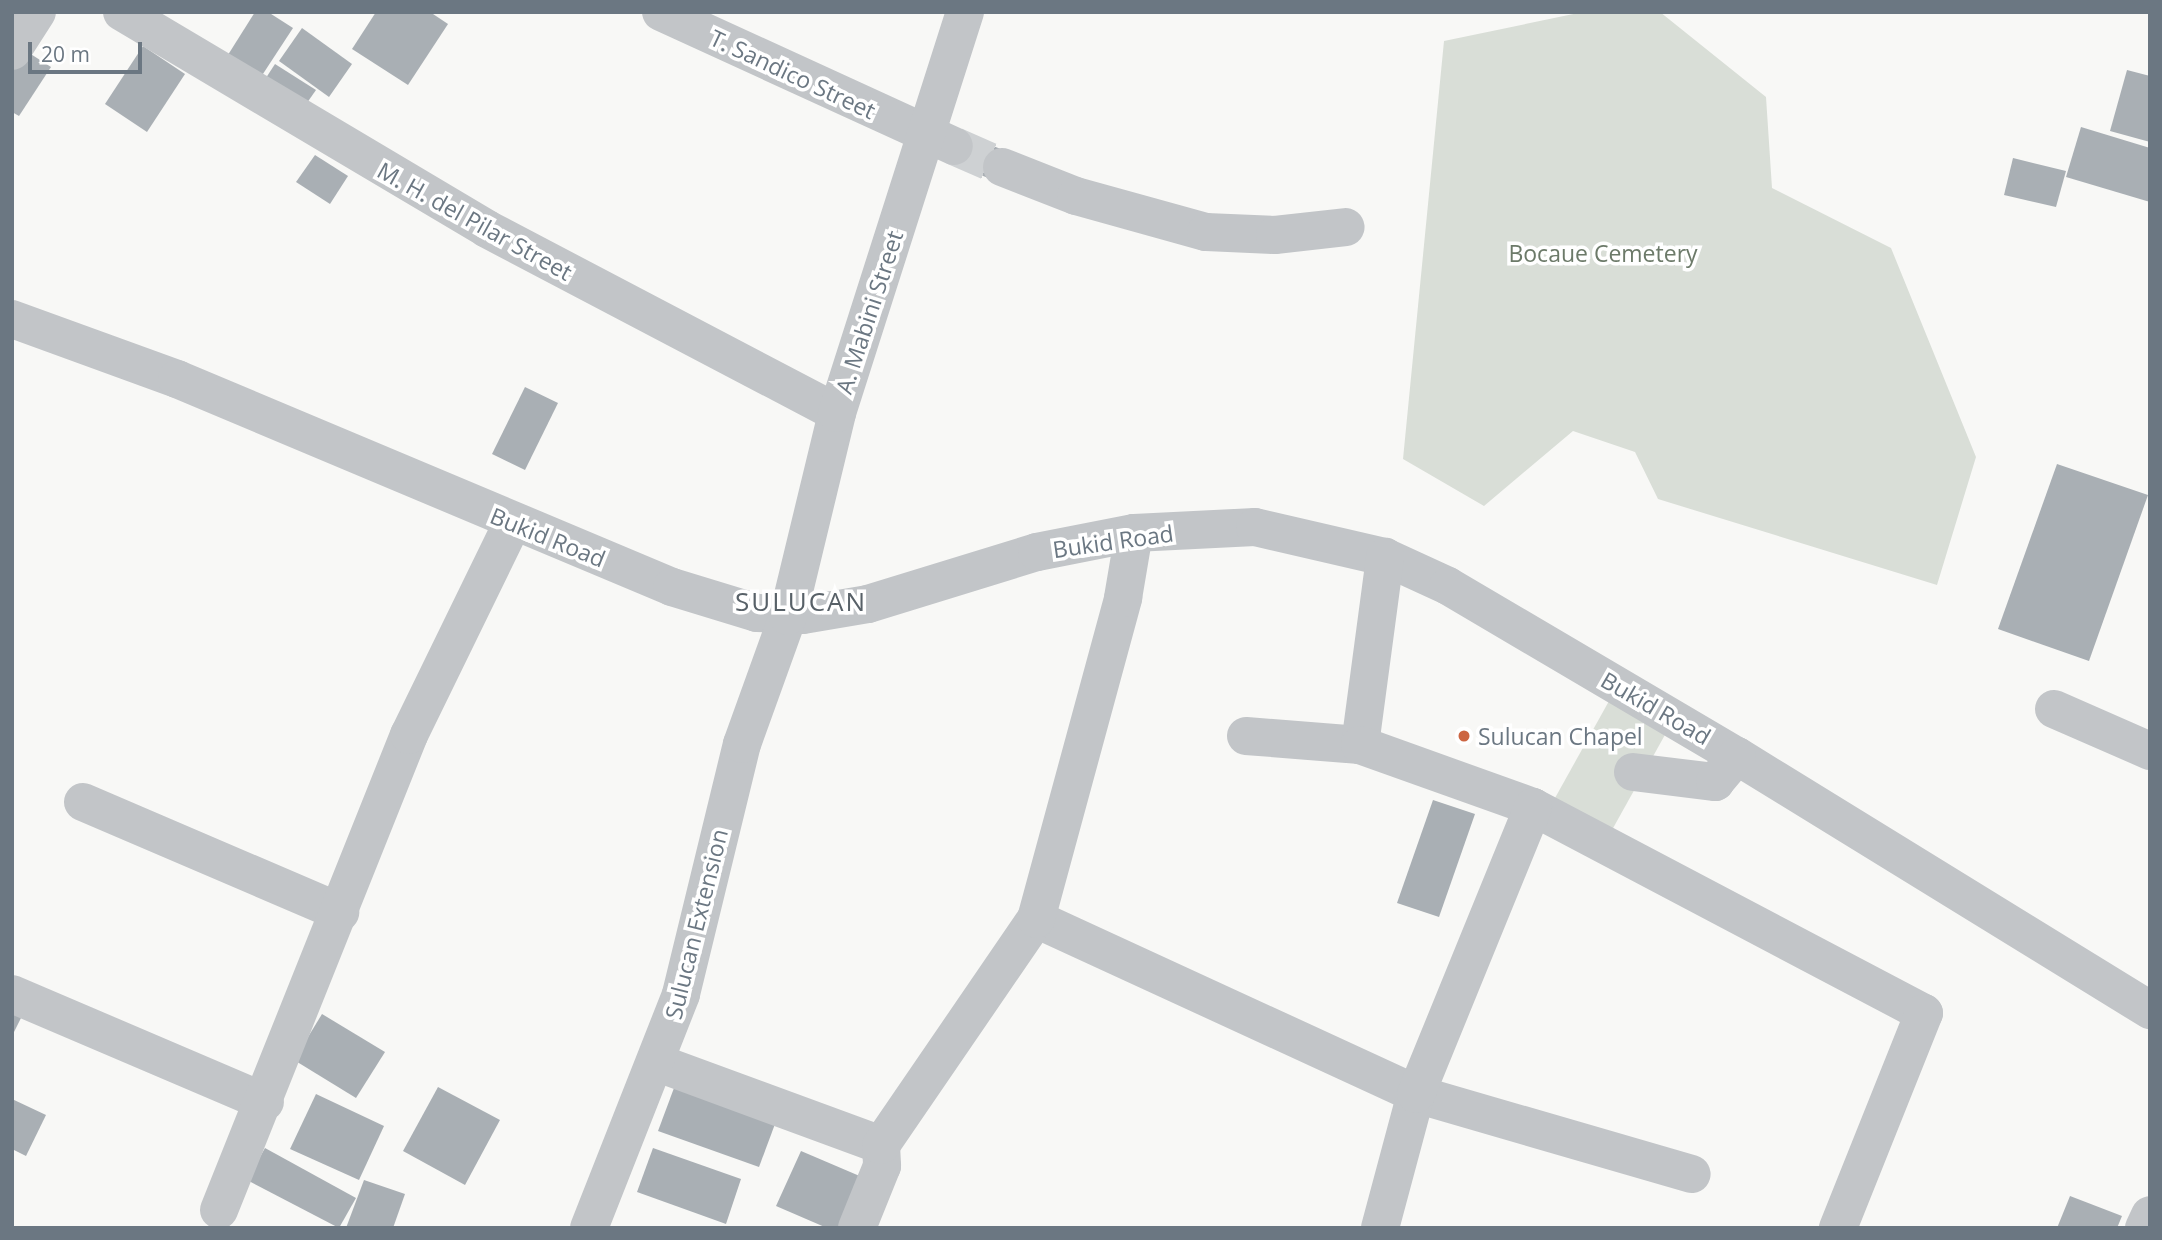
<!DOCTYPE html>
<style>
body{margin:0}
#map{position:relative;width:2162px;height:1240px;overflow:hidden;background:#f8f8f6;font-family:"Open Sans",sans-serif}
div>[style]{position:absolute}
.green>*{inset:0;background:#d9ded7}
.building>*{inset:0;background:#a9afb4}
.minor-tunnel>*{height:38px;margin-top:-19px;transform-origin:0;background:repeating-linear-gradient(90deg,#ced1d3 0 38px,transparent 0 57px)}
.minor>*{height:38px;margin:-19px;padding:0 19px;transform-origin:19px;border-radius:19px;background:#c2c5c8}
.dots>*{width:19px;height:19px;translate:-50% -50%;box-sizing:border-box;border:4px solid #fff;border-radius:50%}
span{translate:-50% -50%;white-space:nowrap;text-align:center;line-height:1.15;-webkit-text-stroke:7px #fff;paint-order:stroke}
.street-label{font-size:23px;color:#6b7782}
.park-label{font-size:23px;color:#6c7a69}
.poi-label{font-size:23px;color:#6b7782}
.left{translate:0 -50%;text-align:left}
.quarter-label{font-size:26px;color:#586168;letter-spacing:2px}
.frame{position:absolute;inset:0;border:14px solid #6b7782;pointer-events:none}
.scale{position:absolute;left:28px;top:42px;width:114px;height:32px;box-sizing:border-box;border:4px solid #6b7782;border-top:0;padding-left:9px;font-size:21px;line-height:24px;white-space:nowrap;color:#6b7782;-webkit-text-stroke:5px #fff;paint-order:stroke}
</style>
<div id="map">
<div class="green">
<i style="clip-path:polygon(1583px 12px,1660px 12px,1766px 97px,1772px 188px,1891px 248px,1976px 457px,1937px 585px,1658px 499px,1635px 452px,1573px 431px,1484px 506px,1403px 459px,1444px 41px)"></i>
<i style="clip-path:polygon(1609px 701px,1666px 733px,1607px 839px,1550px 807px)"></i>
</div>
<div class="building">
<i style="clip-path:polygon(255px 12px,268px 12px,293px 28px,259px 80px,226px 58px)"></i>
<i style="clip-path:polygon(376px 12px,430px 12px,448px 24px,408px 85px,352px 49px)"></i>
<i style="clip-path:polygon(302px 28px,352px 64px,329px 97px,279px 61px)"></i>
<i style="clip-path:polygon(143px 46px,185px 74px,147px 132px,105px 104px)"></i>
<i style="clip-path:polygon(26px 51px,51px 67px,19px 116px,12px 112px,12px 72px)"></i>
<i style="clip-path:polygon(275px 64px,316px 90px,302px 110px,262px 84px)"></i>
<i style="clip-path:polygon(2127px 70px,2150px 76px,2150px 142px,2110px 131px)"></i>
<i style="clip-path:polygon(2081px 127px,2150px 148px,2150px 202px,2066px 177px)"></i>
<i style="clip-path:polygon(959px 132px,1008px 152px,996px 181px,947px 162px)"></i>
<i style="clip-path:polygon(315px 155px,348px 176px,330px 204px,296px 182px)"></i>
<i style="clip-path:polygon(2013px 158px,2066px 171px,2056px 207px,2004px 195px)"></i>
<i style="clip-path:polygon(525px 387px,558px 403px,525px 470px,492px 454px)"></i>
<i style="clip-path:polygon(2057px 464px,2148px 495px,2089px 661px,1998px 629px)"></i>
<i style="clip-path:polygon(1433px 800px,1475px 814px,1439px 917px,1397px 903px)"></i>
<i style="clip-path:polygon(12px 1004px,25px 1010px,12px 1036px)"></i>
<i style="clip-path:polygon(322px 1014px,385px 1052px,356px 1098px,294px 1060px)"></i>
<i style="clip-path:polygon(438px 1087px,500px 1120px,465px 1185px,403px 1151px)"></i>
<i style="clip-path:polygon(674px 1088px,775px 1124px,759px 1167px,658px 1131px)"></i>
<i style="clip-path:polygon(316px 1094px,384px 1126px,359px 1180px,290px 1149px)"></i>
<i style="clip-path:polygon(12px 1099px,46px 1115px,26px 1156px,12px 1149px)"></i>
<i style="clip-path:polygon(265px 1148px,356px 1198px,339px 1228px,247px 1180px)"></i>
<i style="clip-path:polygon(653px 1148px,741px 1179px,726px 1224px,637px 1192px)"></i>
<i style="clip-path:polygon(801px 1151px,869px 1180px,848px 1228px,827px 1228px,776px 1206px)"></i>
<i style="clip-path:polygon(364px 1180px,405px 1194px,393px 1228px,346px 1228px)"></i>
<i style="clip-path:polygon(2070px 1196px,2122px 1216px,2117px 1228px,2057px 1228px)"></i>
</div>
<div class="minor-tunnel">
<i style="left:954px;top:146px;width:52px;rotate:23.6deg"></i>
</div>
<div class="minor">
<i style="left:122px;top:12px;width:425px;rotate:30.7deg"></i>
<i style="left:487px;top:229px;width:395px;rotate:27.7deg"></i>
<i style="left:661px;top:12px;width:322px;rotate:24.6deg"></i>
<i style="left:12px;top:51px;width:46px;rotate:-57.3deg"></i>
<i style="left:1002px;top:167px;width:79px;rotate:21.4deg"></i>
<i style="left:1076px;top:196px;width:135px;rotate:15.5deg"></i>
<i style="left:1206px;top:232px;width:69px;rotate:2.5deg"></i>
<i style="left:1275px;top:235px;width:71px;rotate:-6.4deg"></i>
<i style="left:12px;top:319px;width:176px;rotate:20deg"></i>
<i style="left:177px;top:379px;width:537px;rotate:22.79deg"></i>
<i style="left:672px;top:587px;width:89px;rotate:17deg"></i>
<i style="left:757px;top:613px;width:46px;rotate:2.5deg"></i>
<i style="left:803px;top:615px;width:66px;rotate:-9.6deg"></i>
<i style="left:868px;top:604px;width:177px;rotate:-17.1deg"></i>
<i style="left:1037px;top:552px;width:99px;rotate:-11.1deg"></i>
<i style="left:1134px;top:533px;width:121px;rotate:-2.8deg"></i>
<i style="left:1255px;top:527px;width:133px;rotate:13deg"></i>
<i style="left:1385px;top:557px;width:69px;rotate:24.7deg"></i>
<i style="left:1448px;top:586px;width:335px;rotate:30.5deg"></i>
<i style="left:1737px;top:756px;width:485px;rotate:31.6deg"></i>
<i style="left:2054px;top:709px;width:105px;rotate:23.6deg"></i>
<i style="left:1246px;top:736px;width:114px;rotate:4.5deg"></i>
<i style="left:1360px;top:745px;width:190px;rotate:-82.4deg"></i>
<i style="left:1360px;top:745px;width:184px;rotate:19.7deg"></i>
<i style="left:1533px;top:807px;width:442px;rotate:27.8deg"></i>
<i style="left:1924px;top:1013px;width:232px;rotate:111.8deg"></i>
<i style="left:1633px;top:772px;width:83px;rotate:7deg"></i>
<i style="left:1715px;top:782px;width:34px;rotate:-50deg"></i>
<i style="left:83px;top:802px;width:280px;rotate:23.2deg"></i>
<i style="left:1036px;top:919px;width:418px;rotate:24.7deg"></i>
<i style="left:1416px;top:1094px;width:287px;rotate:16.2deg"></i>
<i style="left:12px;top:994px;width:275px;rotate:23.1deg"></i>
<i style="left:658px;top:1063px;width:238px;rotate:20.2deg"></i>
<i style="left:881px;top:1145px;width:21px;rotate:87deg"></i>
<i style="left:882px;top:1166px;width:67px;rotate:112deg"></i>
<i style="left:881px;top:1145px;width:274px;rotate:-55.6deg"></i>
<i style="left:1036px;top:919px;width:333px;rotate:-74.8deg"></i>
<i style="left:1123px;top:598px;width:66px;rotate:-80.4deg"></i>
<i style="left:219px;top:1210px;width:512px;rotate:-68.2deg"></i>
<i style="left:409px;top:735px;width:235px;rotate:-64deg"></i>
<i style="left:589px;top:1228px;width:251px;rotate:-68.5deg"></i>
<i style="left:681px;top:994px;width:257px;rotate:-76.3deg"></i>
<i style="left:742px;top:744px;width:136px;rotate:-70.2deg"></i>
<i style="left:788px;top:616px;width:209px;rotate:-76.4deg"></i>
<i style="left:837px;top:413px;width:421px;rotate:-72.3deg"></i>
<i style="left:1380px;top:1228px;width:139px;rotate:-75deg"></i>
<i style="left:1416px;top:1094px;width:310px;rotate:-67.8deg"></i>
<i style="left:2144px;top:1228px;width:14px;rotate:-65deg"></i>
</div>
<div class="dots">
<i style="left:1464px;top:736px;background:#cc6541"></i>
</div>
<div class="street-label">
<span style="left:793px;top:74px;rotate:25deg">T. Sandico Street</span>
<span style="left:475px;top:221px;rotate:29deg">M. H. del Pilar Street</span>
<span style="left:869px;top:312px;rotate:-72deg">A. Mabini Street</span>
<span style="left:548px;top:537px;rotate:22deg">Bukid Road</span>
<span style="left:1113px;top:541px;rotate:-8deg">Bukid Road</span>
<span style="left:1656px;top:708px;rotate:30deg">Bukid Road</span>
<span style="left:696px;top:924px;rotate:-76deg">Sulucan Extension</span>
</div>
<div class="park-label">
<span style="left:1603px;top:253px">Bocaue Cemetery</span>
</div>
<div class="poi-label">
<span class="left" style="left:1478px;top:736px">Sulucan Chapel</span>
</div>
<div class="quarter-label">
<span style="left:801px;top:602px">SULUCAN</span>
</div>
<div class="frame"></div>
<div class="scale">20 m</div>
</div>
